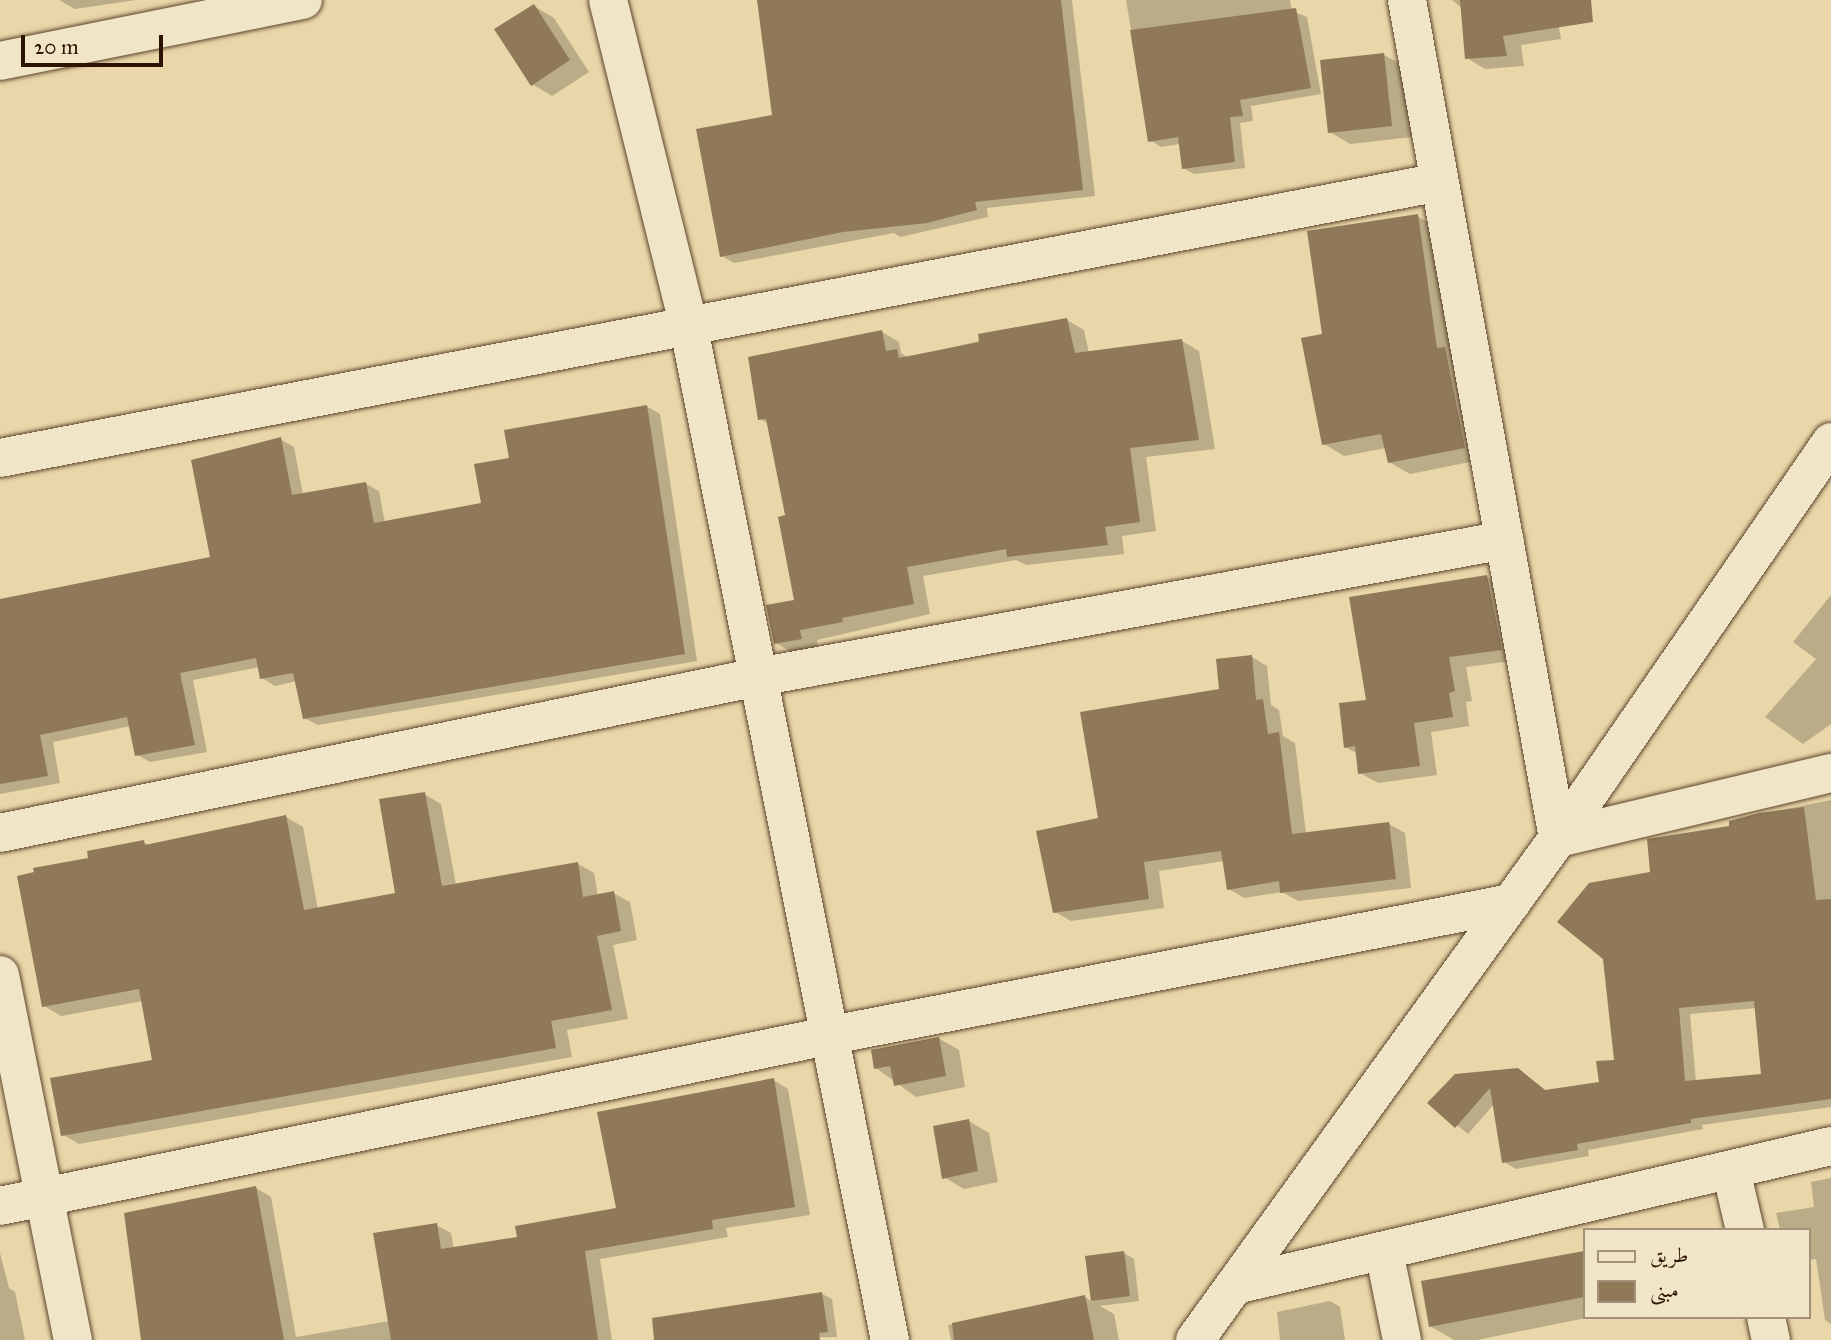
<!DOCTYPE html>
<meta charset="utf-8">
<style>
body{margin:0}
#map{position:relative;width:1831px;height:1340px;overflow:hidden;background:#e9d7a9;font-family:"IM FELL Great Primer",Amiri,serif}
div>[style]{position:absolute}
.shadow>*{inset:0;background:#0003}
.building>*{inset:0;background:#8f7959}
.roads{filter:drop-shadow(0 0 2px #5d442c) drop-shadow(0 0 2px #5d442c)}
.minor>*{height:38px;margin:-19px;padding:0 19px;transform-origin:19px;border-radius:19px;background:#f1e5c7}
span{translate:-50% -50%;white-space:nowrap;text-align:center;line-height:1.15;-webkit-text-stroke:5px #f1e5c7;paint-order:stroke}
.legend{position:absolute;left:1583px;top:1228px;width:228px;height:91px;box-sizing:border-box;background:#f1e5c7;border:2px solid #a39179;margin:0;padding:9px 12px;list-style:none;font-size:21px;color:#2e1303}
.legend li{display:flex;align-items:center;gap:14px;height:35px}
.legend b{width:35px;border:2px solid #a39179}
.scale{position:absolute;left:21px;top:35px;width:142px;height:32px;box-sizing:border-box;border:4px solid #2e1303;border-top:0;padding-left:9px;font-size:21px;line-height:24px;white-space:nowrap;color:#2e1303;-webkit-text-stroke:5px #f1e5c7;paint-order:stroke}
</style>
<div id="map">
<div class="shadow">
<i style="clip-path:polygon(59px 0,136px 0,75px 9px)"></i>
<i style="clip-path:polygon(759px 0,1072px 0,1095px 196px,987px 208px,988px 217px,900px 237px,894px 233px,734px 263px,722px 256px,774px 117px)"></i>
<i style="clip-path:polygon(1126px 0,1290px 0,1292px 11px,1307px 17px,1321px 94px,1251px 106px,1253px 121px,1240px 123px,1245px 168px,1194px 174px,1183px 168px,1180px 144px,1161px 147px,1150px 140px)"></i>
<i style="clip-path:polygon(1452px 0,1554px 0,1561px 39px,1521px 45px,1524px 66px,1485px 69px,1467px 58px,1463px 9px)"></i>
<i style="clip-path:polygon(534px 6px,554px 18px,589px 72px,552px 96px,532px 84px)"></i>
<i style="clip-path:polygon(1384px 55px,1404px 66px,1412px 137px,1350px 144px,1330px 132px)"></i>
<i style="clip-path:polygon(1417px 216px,1438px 228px,1485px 459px,1410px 474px,1389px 462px,1386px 448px,1344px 456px,1324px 444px,1324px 335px)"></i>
<i style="clip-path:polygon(1067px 320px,1084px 330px,1089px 353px,1182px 341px,1199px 351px,1215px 449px,1146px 457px,1156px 531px,1122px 536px,1124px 554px,1026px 565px,1016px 560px,923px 576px,930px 614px,817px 640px,818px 648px,793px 653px,776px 643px,796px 601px,787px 516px,769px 424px,760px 419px,882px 332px,899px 342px,901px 353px,909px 358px)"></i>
<i style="clip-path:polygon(646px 406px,660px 414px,697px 661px,318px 725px,304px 718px,297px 681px,275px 686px,262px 678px,260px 667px,193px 680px,207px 752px,150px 762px,136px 754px,131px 726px,53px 742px,60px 783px,0 794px,0 601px,212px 558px,280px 439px,294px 447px,303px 495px,366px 484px,379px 491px,385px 523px,483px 504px,511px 459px)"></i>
<i style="clip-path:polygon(1487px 577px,1505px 588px,1519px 660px,1466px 667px,1472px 701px,1466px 702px,1469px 726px,1431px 732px,1437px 775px,1378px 783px,1360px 773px,1358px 754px,1345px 747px,1368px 702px)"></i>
<i style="clip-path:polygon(1831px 595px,1831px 724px,1803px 744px,1765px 717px,1816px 659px,1793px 642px)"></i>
<i style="clip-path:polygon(1252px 657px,1267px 666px,1271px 705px,1279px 710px,1283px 736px,1295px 743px,1306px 834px,1389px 824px,1405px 833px,1411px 888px,1298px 901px,1282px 892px,1244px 898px,1229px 889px,1224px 861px,1159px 871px,1164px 908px,1071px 921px,1055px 912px,1100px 820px)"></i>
<i style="clip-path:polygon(424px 794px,441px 804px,456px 885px,578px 864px,594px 873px,598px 896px,613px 893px,630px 902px,637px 940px,613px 945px,628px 1019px,567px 1030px,572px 1057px,79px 1144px,62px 1134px,154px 1061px,143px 1001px,61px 1016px,44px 1006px,90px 859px,143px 842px,149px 845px,286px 817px,303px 827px,318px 910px,397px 895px)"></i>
<i style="clip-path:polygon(evenodd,1831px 800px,1831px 1107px,1702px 1125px,1703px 1129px,1588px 1150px,1589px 1156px,1516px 1169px,1504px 1162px,1495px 1103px,1468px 1134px,1429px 1103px,1518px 1070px,1548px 1092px,1601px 1083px,1616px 1061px,1652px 874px,1752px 816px,1831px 800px,1757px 1008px,1763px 1076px,1696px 1082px,1690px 1014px,1757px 1008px)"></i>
<i style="clip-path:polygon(938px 1038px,959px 1050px,965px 1087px,916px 1097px,876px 1068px)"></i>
<i style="clip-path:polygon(773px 1080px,788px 1089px,810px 1215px,726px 1228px,728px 1237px,600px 1259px,612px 1340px,143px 1340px,256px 1188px,271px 1197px,296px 1337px,389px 1321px,436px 1225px,451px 1233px,454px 1249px,520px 1238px,618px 1209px)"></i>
<i style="clip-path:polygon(969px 1121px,989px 1133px,998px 1182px,964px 1189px,944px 1177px)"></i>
<i style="clip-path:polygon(1831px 1178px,1831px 1324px,1825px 1320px,1816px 1259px,1808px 1260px,1808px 1230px,1780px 1230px,1776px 1213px,1814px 1207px,1811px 1182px)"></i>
<i style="clip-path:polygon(0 1253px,9px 1288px,15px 1292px,25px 1340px,0 1340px)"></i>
<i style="clip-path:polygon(1124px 1253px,1134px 1259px,1139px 1301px,1100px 1306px,1114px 1314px,1119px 1340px,951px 1340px,948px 1325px,1085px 1297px,1093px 1302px,1087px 1258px)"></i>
<i style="clip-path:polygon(1584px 1253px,1584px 1317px,1591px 1317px,1477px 1340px,1454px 1340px,1430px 1326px,1423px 1283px)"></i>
<i style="clip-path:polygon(822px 1294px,832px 1299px,837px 1337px,686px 1340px)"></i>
<i style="clip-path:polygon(1330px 1301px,1340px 1307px,1345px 1340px,1280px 1340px,1277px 1312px)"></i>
</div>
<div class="building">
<i style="clip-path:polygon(757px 0,1061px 0,1083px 190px,975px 202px,977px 210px,927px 223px,843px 232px,720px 257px,696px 129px,772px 115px)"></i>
<i style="clip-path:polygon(1460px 0,1591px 0,1593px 22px,1503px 36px,1507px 56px,1465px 59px)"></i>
<i style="clip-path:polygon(534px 4px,570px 60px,531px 86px,494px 29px)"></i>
<i style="clip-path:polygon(1296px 8px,1311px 88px,1240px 100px,1243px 116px,1230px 117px,1235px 162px,1182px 169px,1178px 137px,1148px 142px,1130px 30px)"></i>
<i style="clip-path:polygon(1384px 53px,1392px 126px,1328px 133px,1320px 60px)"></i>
<i style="clip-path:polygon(1418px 214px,1437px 348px,1445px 347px,1465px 448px,1388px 463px,1381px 434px,1322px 445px,1301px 338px,1322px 334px,1307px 231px)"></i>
<i style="clip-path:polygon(1067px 318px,1075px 353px,1182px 339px,1199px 440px,1130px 448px,1140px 522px,1105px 527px,1108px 545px,1007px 557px,1006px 549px,907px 567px,914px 604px,842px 618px,843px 622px,800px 630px,802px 639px,774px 644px,766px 605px,794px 600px,778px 517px,785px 515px,766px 419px,758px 420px,748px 357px,882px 330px,886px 351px,897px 349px,899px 358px,979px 342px,978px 334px)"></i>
<i style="clip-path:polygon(647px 405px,685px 654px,303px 719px,293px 673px,260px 679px,256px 658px,180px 673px,195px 745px,135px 756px,127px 717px,40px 735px,48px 776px,0 784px,0 599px,210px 557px,191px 460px,281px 437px,292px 495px,366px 482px,374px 523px,481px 503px,474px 464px,509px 458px,504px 430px)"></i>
<i style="clip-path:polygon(1487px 575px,1502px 650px,1449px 657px,1455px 691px,1449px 693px,1453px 717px,1414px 723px,1420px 766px,1358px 774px,1355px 746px,1344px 748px,1339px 703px,1366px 700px,1349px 597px)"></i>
<i style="clip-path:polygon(1252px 655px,1256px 700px,1263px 699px,1268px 734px,1279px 732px,1292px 834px,1389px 822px,1396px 879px,1280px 893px,1279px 881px,1227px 890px,1221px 851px,1144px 862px,1149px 899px,1053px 913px,1036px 831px,1098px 818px,1080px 712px,1219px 689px,1216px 659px)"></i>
<i style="clip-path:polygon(425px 792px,442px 886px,578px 862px,583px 897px,614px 891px,621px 931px,597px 936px,612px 1010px,551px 1021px,556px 1048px,61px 1136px,50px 1078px,152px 1060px,139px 989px,42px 1007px,17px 876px,34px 872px,33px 868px,88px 858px,87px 851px,144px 840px,145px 845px,286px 815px,304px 910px,395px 893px,379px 799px)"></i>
<i style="clip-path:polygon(evenodd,1804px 807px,1816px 900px,1831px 899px,1831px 1099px,1691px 1119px,1691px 1123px,1577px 1144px,1578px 1150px,1502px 1163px,1490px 1088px,1455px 1128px,1427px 1103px,1455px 1074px,1518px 1068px,1545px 1090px,1599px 1082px,1596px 1061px,1614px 1060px,1603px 959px,1557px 922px,1589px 883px,1650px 872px,1647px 839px,1729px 826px,1729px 821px,1759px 813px,1804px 807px,1754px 1001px,1761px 1074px,1685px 1081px,1679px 1008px,1754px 1001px)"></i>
<i style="clip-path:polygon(939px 1037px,946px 1076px,894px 1086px,890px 1066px,874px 1069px,871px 1050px)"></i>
<i style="clip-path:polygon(774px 1078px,795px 1207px,712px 1220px,713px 1229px,585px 1251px,598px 1340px,391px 1340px,373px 1233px,437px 1223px,441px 1249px,517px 1237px,515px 1226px,616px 1208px,597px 1112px)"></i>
<i style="clip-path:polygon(969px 1119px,978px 1171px,942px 1179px,933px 1126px)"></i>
<i style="clip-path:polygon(256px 1186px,284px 1340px,141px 1340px,124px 1213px)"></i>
<i style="clip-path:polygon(1124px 1251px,1130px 1296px,1091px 1301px,1085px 1256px)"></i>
<i style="clip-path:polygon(1584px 1251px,1584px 1297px,1429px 1327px,1421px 1281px)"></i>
<i style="clip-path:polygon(822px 1292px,828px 1332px,819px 1333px,820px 1340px,654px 1340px,652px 1318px)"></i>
<i style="clip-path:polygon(1085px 1295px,1094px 1340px,954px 1340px,952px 1323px)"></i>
</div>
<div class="roads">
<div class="minor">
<i style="left:608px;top:0;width:338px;rotate:76.1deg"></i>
<i style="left:689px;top:328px;width:1032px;rotate:78.77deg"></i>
<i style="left:1407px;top:0;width:851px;rotate:79.79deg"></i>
<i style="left:1558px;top:838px;width:281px;rotate:-13.4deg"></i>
<i style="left:0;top:61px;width:309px;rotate:-11.4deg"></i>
<i style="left:0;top:458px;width:1466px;rotate:-10.85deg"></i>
<i style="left:0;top:833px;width:774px;rotate:-11.63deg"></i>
<i style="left:758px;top:677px;width:759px;rotate:-10.39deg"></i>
<i style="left:0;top:975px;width:372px;rotate:78.7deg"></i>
<i style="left:1731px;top:1170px;width:62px;rotate:76.9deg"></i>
<i style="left:0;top:1206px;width:849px;rotate:-11.61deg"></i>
<i style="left:832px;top:1035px;width:692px;rotate:-11deg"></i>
<i style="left:1384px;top:1251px;width:91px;rotate:78.6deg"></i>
<i style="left:1235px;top:1285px;width:612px;rotate:-13.13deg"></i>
<i style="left:1766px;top:1317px;width:24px;rotate:78deg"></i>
<i style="left:1195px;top:1340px;width:619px;rotate:-54.13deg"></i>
<i style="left:1558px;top:838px;width:481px;rotate:-55.4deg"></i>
</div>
</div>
<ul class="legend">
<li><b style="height:9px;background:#f1e5c7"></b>طريق</li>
<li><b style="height:19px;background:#8f7959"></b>مبنى</li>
</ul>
<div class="scale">20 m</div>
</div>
